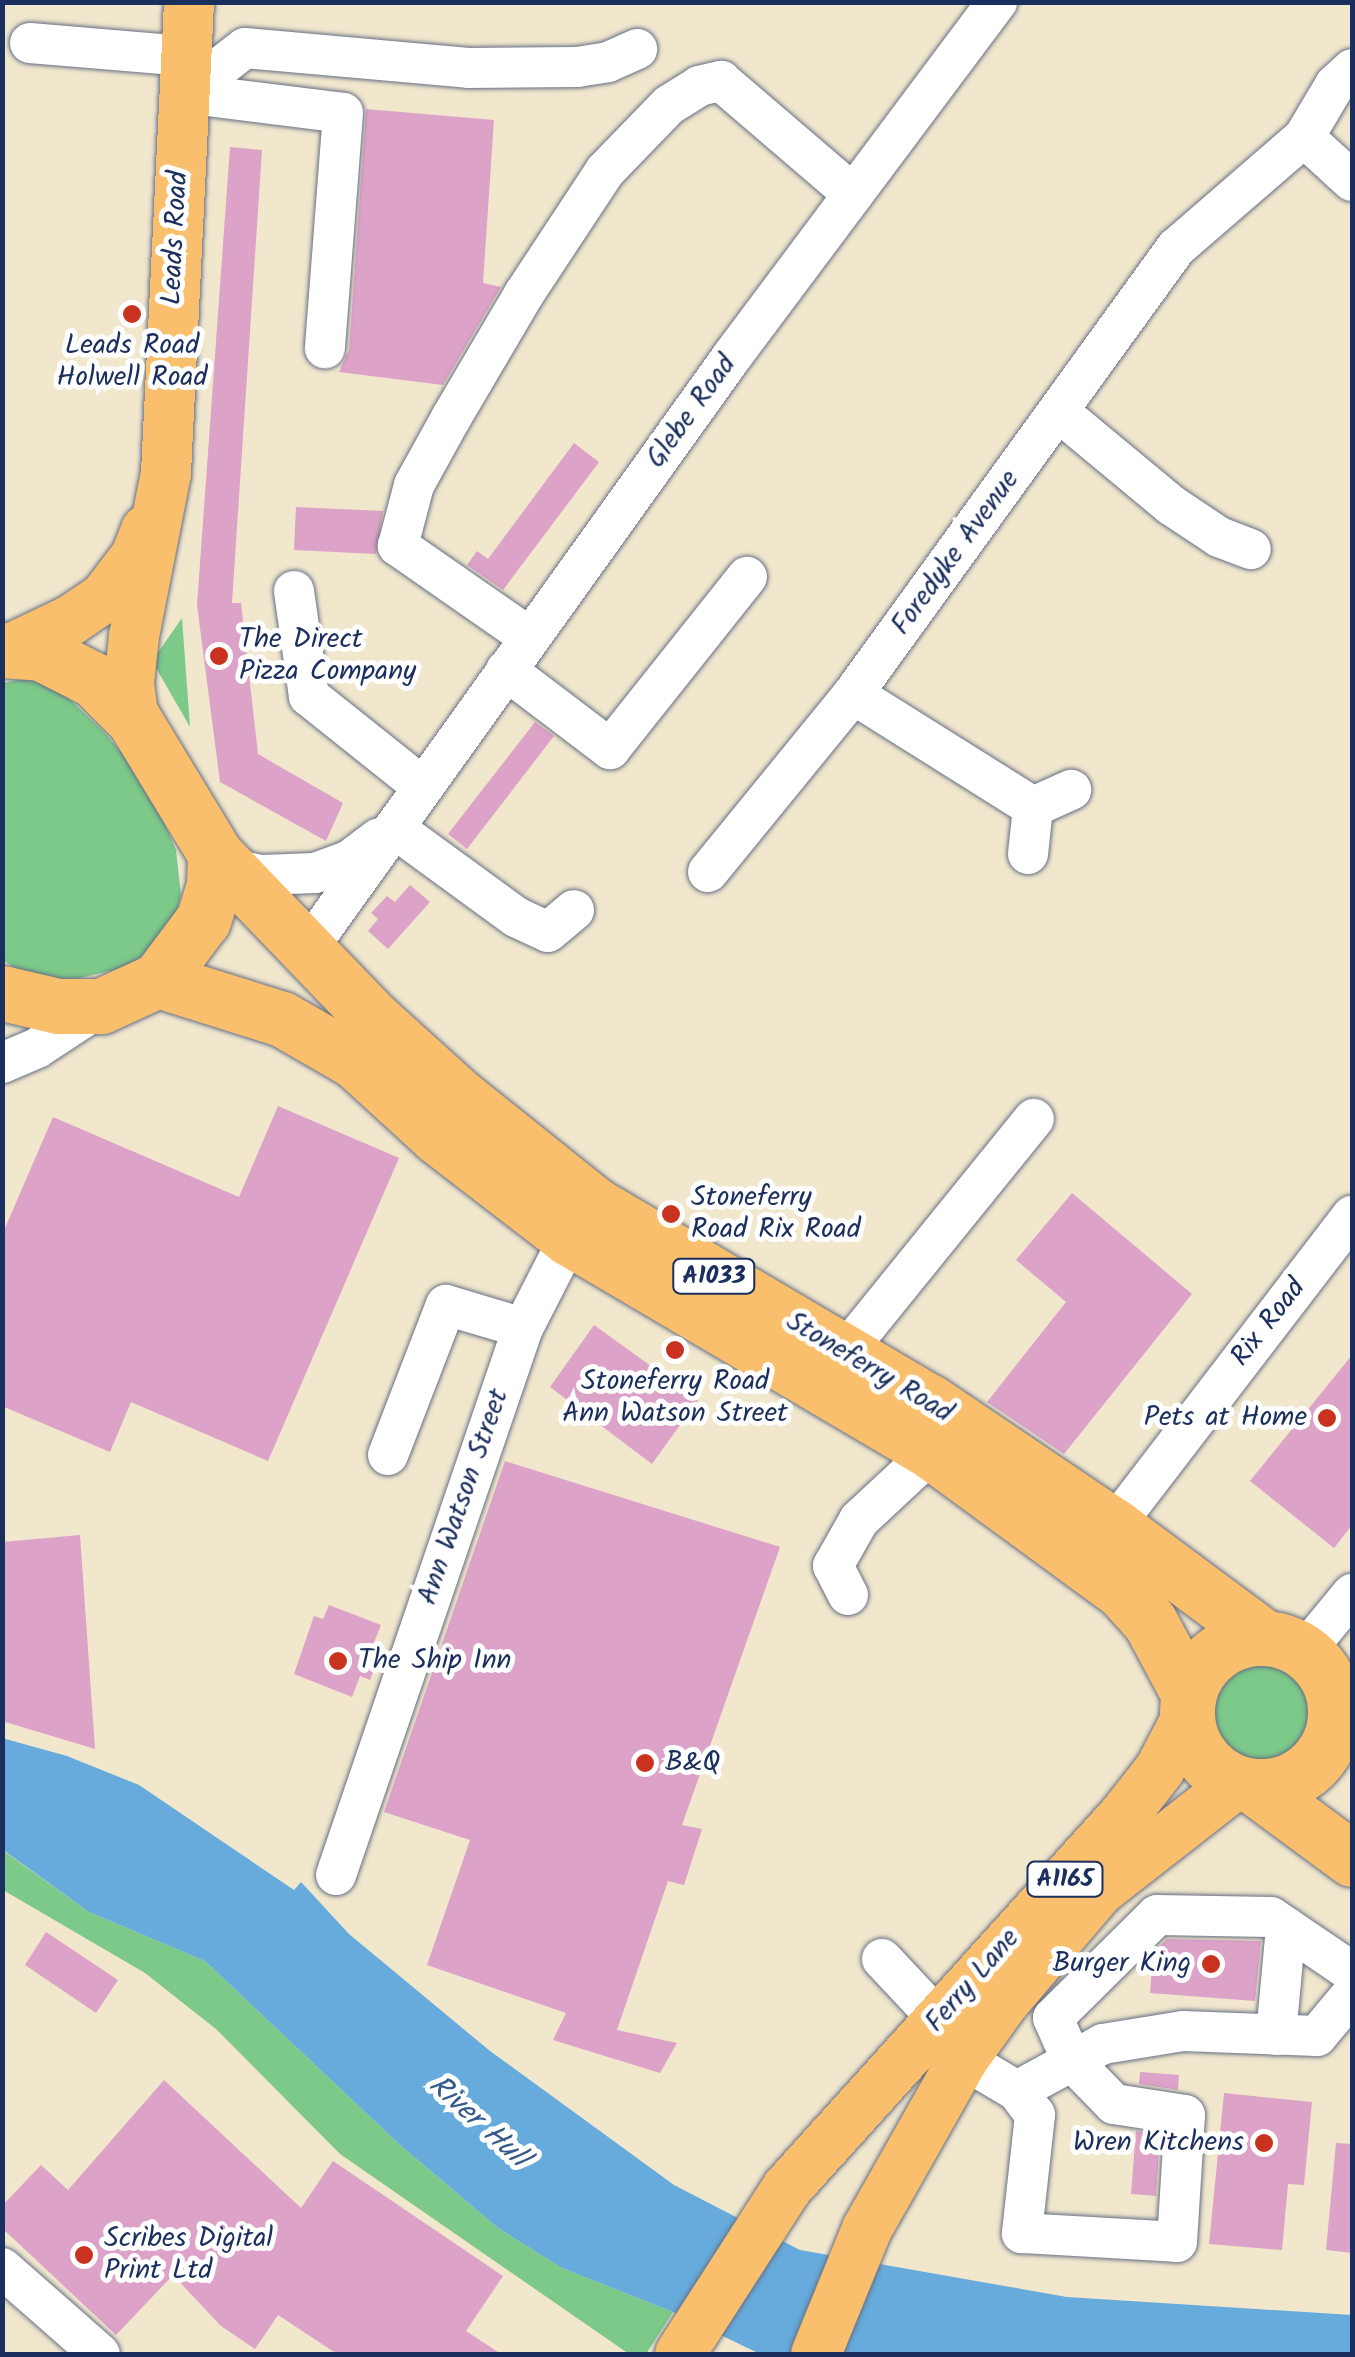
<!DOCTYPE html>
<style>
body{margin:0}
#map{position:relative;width:1355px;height:2357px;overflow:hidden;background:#f1e7cd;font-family:Kalam,sans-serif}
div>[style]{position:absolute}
.green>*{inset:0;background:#7cc989}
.round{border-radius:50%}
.water>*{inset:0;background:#66abdb}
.building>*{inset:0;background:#dda2c7}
.roads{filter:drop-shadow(0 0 2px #666f85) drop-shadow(0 0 2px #666f85)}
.minor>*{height:40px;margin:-20px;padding:0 20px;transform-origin:20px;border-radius:20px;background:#fff}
.major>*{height:50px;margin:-25px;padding:0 25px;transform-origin:25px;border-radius:25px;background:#f9bf6d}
.highway>*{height:55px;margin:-27.5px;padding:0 27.5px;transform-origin:27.5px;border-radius:27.5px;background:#f9bf6d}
.highway>.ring{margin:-27.5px;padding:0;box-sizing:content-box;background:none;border:55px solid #f9bf6d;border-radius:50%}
.dots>*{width:28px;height:28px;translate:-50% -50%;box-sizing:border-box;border:5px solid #fff;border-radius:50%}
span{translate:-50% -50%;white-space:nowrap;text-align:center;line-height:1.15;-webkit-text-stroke:10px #fff;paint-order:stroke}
.shield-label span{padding:2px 8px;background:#fff;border:2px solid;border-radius:8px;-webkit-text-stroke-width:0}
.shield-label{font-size:25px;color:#1b2f5e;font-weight:700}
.street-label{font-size:28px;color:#1b2f5e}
.poi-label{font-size:28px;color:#1b2f5e}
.left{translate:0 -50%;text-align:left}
.right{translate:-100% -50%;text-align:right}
.water-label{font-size:30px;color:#355a8a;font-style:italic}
.frame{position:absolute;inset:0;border:5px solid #1b2f5e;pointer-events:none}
</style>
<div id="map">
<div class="green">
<i style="clip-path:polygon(182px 618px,190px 727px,152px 661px)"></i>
<i style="clip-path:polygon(26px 678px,60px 690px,104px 732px,148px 784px,176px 850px,181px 895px,170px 936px,127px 967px,67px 981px,22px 973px,3px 960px,3px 683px)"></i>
<i class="round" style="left:1204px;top:1655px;width:114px;height:114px"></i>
<i style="clip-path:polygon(2px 1850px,89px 1912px,205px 1961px,399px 2144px,498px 2228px,562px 2268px,673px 2312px,646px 2354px,629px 2354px,340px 2154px,216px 2029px,145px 1973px,3px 1890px)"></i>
</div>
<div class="water">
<i style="clip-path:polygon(2px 1738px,67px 1756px,139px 1785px,294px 1890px,301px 1882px,349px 1934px,490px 2051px,674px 2185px,800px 2250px,1067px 2297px,1352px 2315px,1352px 2354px,760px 2354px,673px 2312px,562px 2268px,498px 2228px,399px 2144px,205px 1961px,89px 1912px,3px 1850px)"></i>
</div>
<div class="building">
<i style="clip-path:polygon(366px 109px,494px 120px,483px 283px,501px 287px,443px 385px,339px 372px,349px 350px)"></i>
<i style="clip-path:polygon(230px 147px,262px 150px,232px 603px,241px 603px,258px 754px,343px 803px,326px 841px,220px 782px,197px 605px)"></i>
<i style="clip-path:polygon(574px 443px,599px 462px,503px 590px,467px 565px,477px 551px,488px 559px)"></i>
<i style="clip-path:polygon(296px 507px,383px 511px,376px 554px,294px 550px)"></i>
<i style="clip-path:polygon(535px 722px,554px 736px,467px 849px,448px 834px)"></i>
<i style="clip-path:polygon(410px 885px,430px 902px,388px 949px,368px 931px,378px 919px,371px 913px,387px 896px,395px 902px)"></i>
<i style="clip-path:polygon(278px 1106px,399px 1158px,268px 1461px,131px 1402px,110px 1452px,2px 1406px,2px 1235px,53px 1117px,239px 1197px)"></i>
<i style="clip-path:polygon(1072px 1193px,1192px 1294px,1064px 1454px,987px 1402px,1066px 1302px,1016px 1260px)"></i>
<i style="clip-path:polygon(594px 1325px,698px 1400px,652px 1464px,550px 1387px)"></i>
<i style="clip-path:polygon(1352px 1355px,1352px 1525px,1334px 1548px,1250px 1481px)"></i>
<i style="clip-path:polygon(505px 1461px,780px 1547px,682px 1825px,702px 1829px,684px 1885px,668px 1881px,617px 2030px,677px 2043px,660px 2073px,553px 2040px,566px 2013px,427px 1965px,470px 1840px,384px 1812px)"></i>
<i style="clip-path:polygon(80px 1535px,95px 1749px,2px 1721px,2px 1542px)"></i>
<i style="clip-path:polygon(329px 1605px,381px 1625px,373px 1645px,382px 1648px,370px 1680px,360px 1676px,352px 1697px,294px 1674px,314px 1616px,323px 1619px)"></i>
<i style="clip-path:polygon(46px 1932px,118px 1980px,96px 2013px,25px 1965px)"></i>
<i style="clip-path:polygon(1167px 1939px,1261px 1941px,1255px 2001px,1150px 1993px,1153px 1952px)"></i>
<i style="clip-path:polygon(1140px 2072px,1179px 2075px,1178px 2090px,1139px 2084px)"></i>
<i style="clip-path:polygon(164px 2080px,301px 2208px,333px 2161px,503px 2276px,466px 2331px,501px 2354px,337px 2354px,278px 2315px,255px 2349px,221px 2326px,173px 2275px,116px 2335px,2px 2228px,2px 2206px,41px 2165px,68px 2190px)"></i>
<i style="clip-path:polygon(1224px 2093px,1312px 2102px,1304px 2185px,1288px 2184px,1282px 2250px,1209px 2244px)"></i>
<i style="clip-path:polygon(1136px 2131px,1160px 2135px,1156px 2196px,1131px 2194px)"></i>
<i style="clip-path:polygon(1336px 2143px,1352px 2144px,1352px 2253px,1326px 2250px)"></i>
</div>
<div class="roads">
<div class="minor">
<i style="left:30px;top:43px;width:157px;rotate:4.8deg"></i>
<i style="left:186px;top:56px;width:32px;rotate:30deg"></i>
<i style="left:214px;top:72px;width:39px;rotate:-38deg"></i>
<i style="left:245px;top:48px;width:224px;rotate:5.1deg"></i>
<i style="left:468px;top:68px;width:109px;rotate:-0.5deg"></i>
<i style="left:577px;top:67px;width:31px;rotate:-9deg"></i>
<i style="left:608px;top:62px;width:32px;rotate:-24deg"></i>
<i style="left:183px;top:93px;width:161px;rotate:7.1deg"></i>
<i style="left:343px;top:113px;width:236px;rotate:94.4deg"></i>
<i style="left:1304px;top:137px;width:65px;rotate:42.5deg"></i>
<i style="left:1059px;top:412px;width:146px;rotate:39.7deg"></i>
<i style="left:1171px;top:505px;width:58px;rotate:33.7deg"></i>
<i style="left:1219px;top:537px;width:34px;rotate:21deg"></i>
<i style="left:294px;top:591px;width:106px;rotate:81.9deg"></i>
<i style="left:309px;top:696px;width:146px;rotate:38.6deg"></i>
<i style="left:529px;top:637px;width:160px;rotate:-145.2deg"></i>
<i style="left:398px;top:546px;width:63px;rotate:-75.3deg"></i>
<i style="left:414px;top:485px;width:77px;rotate:-61.1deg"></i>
<i style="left:451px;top:418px;width:144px;rotate:-59.5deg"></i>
<i style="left:524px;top:294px;width:147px;rotate:-56.6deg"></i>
<i style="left:605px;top:171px;width:92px;rotate:-45.9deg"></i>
<i style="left:669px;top:105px;width:36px;rotate:-32deg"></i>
<i style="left:699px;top:86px;width:23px;rotate:-13deg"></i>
<i style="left:721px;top:81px;width:174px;rotate:40.6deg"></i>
<i style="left:506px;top:670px;width:131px;rotate:37.2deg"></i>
<i style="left:610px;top:749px;width:220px;rotate:-51.5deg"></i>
<i style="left:853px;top:694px;width:213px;rotate:32.1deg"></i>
<i style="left:394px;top:828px;width:151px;rotate:36.1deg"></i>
<i style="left:516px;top:917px;width:35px;rotate:25deg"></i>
<i style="left:548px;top:932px;width:34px;rotate:-40deg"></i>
<i style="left:1028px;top:854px;width:47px;rotate:-83.9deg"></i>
<i style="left:1033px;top:807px;width:42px;rotate:-24.1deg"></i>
<i style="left:228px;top:868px;width:35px;rotate:12deg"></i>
<i style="left:262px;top:875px;width:53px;rotate:-2.2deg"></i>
<i style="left:315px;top:873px;width:37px;rotate:-20deg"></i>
<i style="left:350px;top:860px;width:36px;rotate:-37deg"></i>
<i style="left:708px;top:872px;width:230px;rotate:-50.8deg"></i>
<i style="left:853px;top:694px;width:551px;rotate:-54.09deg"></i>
<i style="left:1176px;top:248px;width:169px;rotate:-40.9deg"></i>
<i style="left:1304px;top:137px;width:61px;rotate:-59.2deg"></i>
<i style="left:1335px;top:85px;width:23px;rotate:-43deg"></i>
<i style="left:306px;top:951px;width:733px;rotate:-54.38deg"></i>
<i style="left:733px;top:355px;width:441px;rotate:-53.2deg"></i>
<i style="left:2px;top:1063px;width:38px;rotate:-23deg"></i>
<i style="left:37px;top:1048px;width:77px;rotate:-33.3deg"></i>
<i style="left:845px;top:1352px;width:300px;rotate:-51deg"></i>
<i style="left:388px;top:1455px;width:161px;rotate:-68.9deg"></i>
<i style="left:446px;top:1305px;width:80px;rotate:16.6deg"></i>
<i style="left:1114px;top:1526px;width:391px;rotate:-52.5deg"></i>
<i style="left:848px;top:1595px;width:33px;rotate:-117deg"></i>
<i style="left:833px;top:1566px;width:53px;rotate:-60.5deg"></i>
<i style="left:859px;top:1520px;width:100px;rotate:-43deg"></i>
<i style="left:1305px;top:1651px;width:74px;rotate:-50.5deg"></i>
<i style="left:336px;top:1875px;width:578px;rotate:-71.13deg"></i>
<i style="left:523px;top:1328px;width:101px;rotate:-62.9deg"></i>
<i style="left:882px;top:1959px;width:83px;rotate:46.9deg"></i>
<i style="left:1276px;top:2035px;width:108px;rotate:-84.7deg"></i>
<i style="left:963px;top:2059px;width:63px;rotate:30.7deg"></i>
<i style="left:1017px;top:2091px;width:98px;rotate:-28.7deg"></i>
<i style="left:1103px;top:2044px;width:81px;rotate:-9.2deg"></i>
<i style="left:1183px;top:2031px;width:134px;rotate:2.1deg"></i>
<i style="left:1317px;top:2036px;width:55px;rotate:-50.2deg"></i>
<i style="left:1017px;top:2091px;width:30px;rotate:53deg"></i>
<i style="left:1035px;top:2115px;width:119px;rotate:96.3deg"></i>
<i style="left:1022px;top:2233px;width:155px;rotate:3.3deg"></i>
<i style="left:1177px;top:2242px;width:127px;rotate:-86.4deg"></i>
<i style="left:1185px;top:2115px;width:72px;rotate:-171.2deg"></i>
<i style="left:1114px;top:2104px;width:60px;rotate:-134.3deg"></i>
<i style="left:1072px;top:2061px;width:47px;rotate:-113.8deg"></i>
<i style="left:1053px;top:2018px;width:146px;rotate:-44.7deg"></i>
<i style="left:1157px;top:1915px;width:114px;rotate:1deg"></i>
<i style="left:1271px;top:1917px;width:98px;rotate:34.2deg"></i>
<i style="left:2px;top:2268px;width:130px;rotate:41.3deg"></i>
</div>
<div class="major">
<i style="left:10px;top:649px;width:68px;rotate:-25.4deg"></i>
<i style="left:71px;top:620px;width:40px;rotate:-34deg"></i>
<i style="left:104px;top:598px;width:53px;rotate:-52.7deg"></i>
<i style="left:136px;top:556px;width:28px;rotate:-69deg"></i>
<i style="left:134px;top:720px;width:37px;rotate:-98deg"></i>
<i style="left:129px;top:683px;width:47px;rotate:-83.9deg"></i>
<i style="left:134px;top:636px;width:166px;rotate:-78.9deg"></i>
<i style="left:166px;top:473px;width:472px;rotate:-87.2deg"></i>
<i style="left:680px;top:2354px;width:197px;rotate:-57.2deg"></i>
<i style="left:787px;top:2188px;width:498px;rotate:-47.9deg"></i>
<i style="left:1121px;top:1819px;width:63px;rotate:-52deg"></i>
<i style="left:1160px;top:1769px;width:56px;rotate:-62.5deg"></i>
<i style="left:816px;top:2354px;width:135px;rotate:-67.8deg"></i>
<i style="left:867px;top:2229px;width:195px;rotate:-60.5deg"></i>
<i style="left:963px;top:2059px;width:72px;rotate:-54.1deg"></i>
<i style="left:1005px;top:2001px;width:145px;rotate:-49.5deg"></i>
<i style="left:1099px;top:1891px;width:175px;rotate:-38deg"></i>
</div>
<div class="highway">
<i style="left:2px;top:650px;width:39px;rotate:4deg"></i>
<i style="left:41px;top:653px;width:59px;rotate:27deg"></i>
<i style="left:94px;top:680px;width:57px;rotate:45deg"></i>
<i style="left:134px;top:720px;width:157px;rotate:58.8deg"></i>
<i style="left:215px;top:854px;width:31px;rotate:92deg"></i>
<i style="left:214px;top:885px;width:37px;rotate:107deg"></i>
<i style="left:203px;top:920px;width:75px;rotate:126.9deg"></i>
<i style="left:158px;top:980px;width:63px;rotate:155.5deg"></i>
<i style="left:101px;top:1006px;width:43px;rotate:180deg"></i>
<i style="left:58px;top:1006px;width:57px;rotate:-166.9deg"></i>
<i style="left:215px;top:854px;width:228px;rotate:46.1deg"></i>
<i style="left:373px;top:1018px;width:116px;rotate:42.2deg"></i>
<i style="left:459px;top:1096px;width:174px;rotate:38.7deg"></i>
<i style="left:595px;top:1205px;width:389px;rotate:30.5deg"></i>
<i style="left:930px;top:1402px;width:222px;rotate:34deg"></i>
<i style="left:1114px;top:1526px;width:184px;rotate:36.6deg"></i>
<i style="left:158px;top:980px;width:130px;rotate:17.5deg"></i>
<i style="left:282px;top:1019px;width:84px;rotate:29.9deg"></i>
<i style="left:355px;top:1061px;width:113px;rotate:42.5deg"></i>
<i style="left:438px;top:1137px;width:165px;rotate:37.6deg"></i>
<i style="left:569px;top:1238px;width:421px;rotate:30.5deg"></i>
<i style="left:932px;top:1452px;width:237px;rotate:36.2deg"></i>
<i style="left:1123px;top:1592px;width:40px;rotate:48deg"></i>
<i style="left:1150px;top:1622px;width:81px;rotate:61.8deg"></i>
<i class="ring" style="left:1187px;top:1638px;width:93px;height:93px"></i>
<i style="left:1253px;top:1786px;width:123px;rotate:36.4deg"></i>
</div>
</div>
<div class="dots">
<i style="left:132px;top:314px;background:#c8321e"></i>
<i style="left:219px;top:656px;background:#c8321e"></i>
<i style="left:671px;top:1214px;background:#c8321e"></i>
<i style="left:675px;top:1350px;background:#c8321e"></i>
<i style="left:1327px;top:1418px;background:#c8321e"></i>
<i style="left:338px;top:1661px;background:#c8321e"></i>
<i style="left:645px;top:1763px;background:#c8321e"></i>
<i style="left:1211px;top:1964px;background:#c8321e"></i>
<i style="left:1264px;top:2143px;background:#c8321e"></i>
<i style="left:84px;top:2255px;background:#c8321e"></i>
</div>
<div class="shield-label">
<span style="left:714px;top:1276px">A1033</span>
<span style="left:1065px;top:1879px">A1165</span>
</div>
<div class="street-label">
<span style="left:176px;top:238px;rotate:-87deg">Leads Road</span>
<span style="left:692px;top:412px;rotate:-54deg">Glebe Road</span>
<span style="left:956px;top:553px;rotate:-54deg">Foredyke Avenue</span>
<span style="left:1269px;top:1323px;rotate:-52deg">Rix Road</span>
<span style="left:869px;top:1368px;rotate:31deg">Stoneferry Road</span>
<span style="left:464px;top:1497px;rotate:-71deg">Ann Watson Street</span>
<span style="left:973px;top:1981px;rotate:-49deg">Ferry Lane</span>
</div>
<div class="poi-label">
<span style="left:132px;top:362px">Leads Road<br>Holwell Road</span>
<span class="left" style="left:239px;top:656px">The Direct<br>Pizza Company</span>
<span class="left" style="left:691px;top:1214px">Stoneferry<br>Road Rix Road</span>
<span style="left:675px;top:1398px">Stoneferry Road<br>Ann Watson Street</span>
<span class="right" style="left:1307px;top:1418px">Pets at Home</span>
<span class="left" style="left:358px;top:1661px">The Ship Inn</span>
<span class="left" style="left:665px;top:1763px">B&amp;Q</span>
<span class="right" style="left:1191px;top:1964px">Burger King</span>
<span class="right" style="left:1244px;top:2143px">Wren Kitchens</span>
<span class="left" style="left:104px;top:2255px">Scribes Digital<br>Print Ltd</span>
</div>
<div class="water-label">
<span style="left:478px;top:2122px;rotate:42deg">River Hull</span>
</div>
<div class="frame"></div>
</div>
